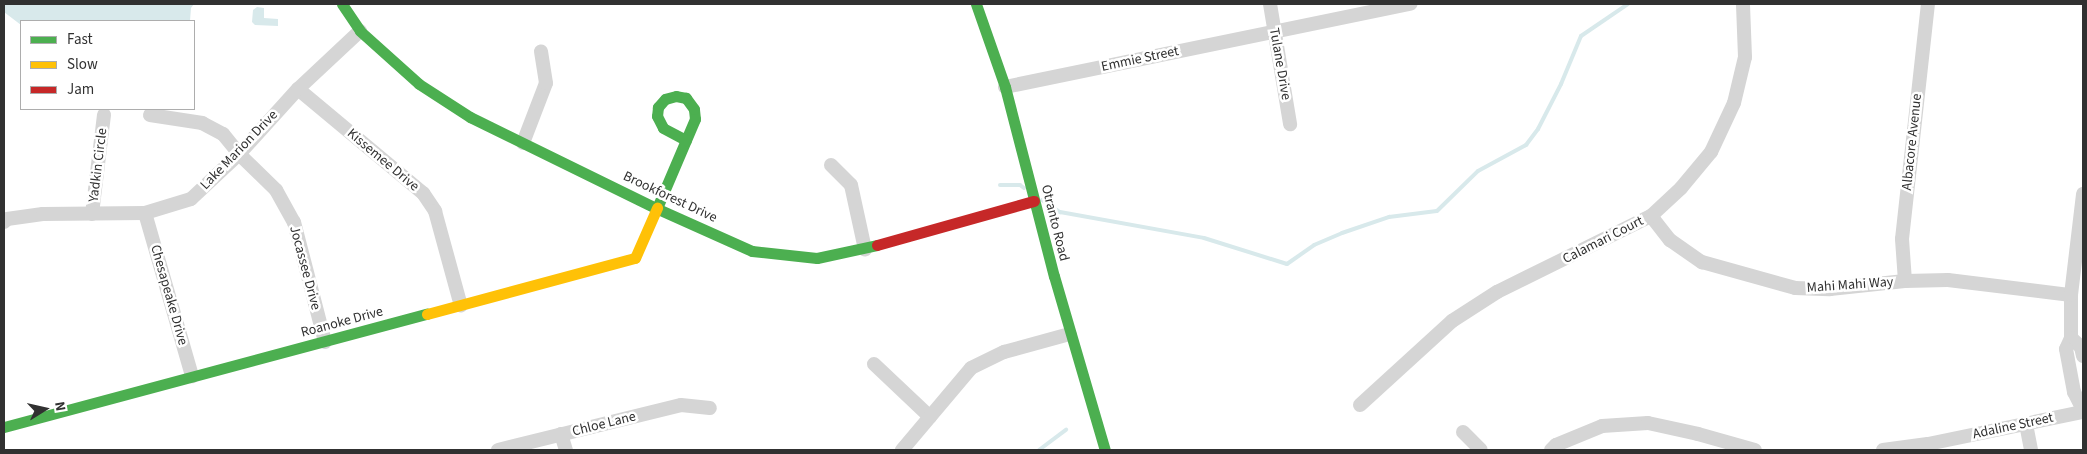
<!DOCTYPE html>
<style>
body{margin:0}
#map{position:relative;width:2087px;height:454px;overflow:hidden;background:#fff;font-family:"Source Sans 3",sans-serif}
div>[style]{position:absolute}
.water>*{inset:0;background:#d8e9eb}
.stream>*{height:4px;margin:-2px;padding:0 2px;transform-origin:2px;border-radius:2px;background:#d8e9eb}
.street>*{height:14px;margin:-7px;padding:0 7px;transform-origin:7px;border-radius:7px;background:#d5d5d5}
.fast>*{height:11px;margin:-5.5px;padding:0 5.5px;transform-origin:5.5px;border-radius:5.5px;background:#4caf50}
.slow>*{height:11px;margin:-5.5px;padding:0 5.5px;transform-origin:5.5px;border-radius:5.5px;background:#ffc107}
.jam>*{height:11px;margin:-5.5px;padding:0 5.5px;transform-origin:5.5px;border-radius:5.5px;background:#c62828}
span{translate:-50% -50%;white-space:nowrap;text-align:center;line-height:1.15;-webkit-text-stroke:5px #fff;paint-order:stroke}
.street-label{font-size:14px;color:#313131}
.frame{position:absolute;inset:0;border:5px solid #313131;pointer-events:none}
.legend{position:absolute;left:20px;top:20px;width:175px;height:90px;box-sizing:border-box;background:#fff;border:1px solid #adadad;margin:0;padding:6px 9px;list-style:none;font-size:15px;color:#313131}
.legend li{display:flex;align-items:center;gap:10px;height:25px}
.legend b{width:25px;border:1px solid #adadad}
.north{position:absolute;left:20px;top:384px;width:50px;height:50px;-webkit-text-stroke:4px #fff;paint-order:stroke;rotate:80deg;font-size:14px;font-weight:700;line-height:20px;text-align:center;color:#313131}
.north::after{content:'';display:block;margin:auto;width:18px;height:22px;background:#313131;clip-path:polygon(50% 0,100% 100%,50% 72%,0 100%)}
</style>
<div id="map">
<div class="water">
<i style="clip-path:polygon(4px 4px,194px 4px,191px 8px,190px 21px,21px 21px,21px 25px,4px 12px)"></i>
<i style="clip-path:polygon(257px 7px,264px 8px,264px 18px,278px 19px,278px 26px,255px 25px,252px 22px,253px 10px)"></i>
</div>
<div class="stream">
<i style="left:1000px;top:185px;width:20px"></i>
<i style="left:1020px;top:185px;width:5px;rotate:37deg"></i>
<i style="left:1042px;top:200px;width:22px;rotate:34deg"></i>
<i style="left:1060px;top:212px;width:146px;rotate:10.2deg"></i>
<i style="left:1204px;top:238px;width:87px;rotate:17.4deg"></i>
<i style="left:1287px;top:264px;width:33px;rotate:-35deg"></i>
<i style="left:1314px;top:245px;width:30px;rotate:-23deg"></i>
<i style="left:1342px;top:233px;width:50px;rotate:-18.8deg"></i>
<i style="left:1389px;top:217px;width:48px;rotate:-7.1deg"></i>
<i style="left:1437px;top:211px;width:57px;rotate:-44.3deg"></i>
<i style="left:1478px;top:171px;width:55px;rotate:-28.4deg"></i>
<i style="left:1526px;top:145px;width:20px;rotate:-53deg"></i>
<i style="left:1538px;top:129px;width:51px;rotate:-62.9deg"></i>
<i style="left:1561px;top:84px;width:52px;rotate:-67.4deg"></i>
<i style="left:1581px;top:36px;width:57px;rotate:-34.2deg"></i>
<i style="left:1039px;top:450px;width:34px;rotate:-37deg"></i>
</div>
<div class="street">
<i style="left:1270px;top:4px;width:122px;rotate:80.5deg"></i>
<i style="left:1005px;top:87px;width:414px;rotate:-11.6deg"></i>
<i style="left:298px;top:89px;width:163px;rotate:39.8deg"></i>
<i style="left:423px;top:193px;width:22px;rotate:56deg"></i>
<i style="left:435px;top:211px;width:98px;rotate:74.7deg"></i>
<i style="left:150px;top:115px;width:53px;rotate:8.7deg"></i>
<i style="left:202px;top:123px;width:24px;rotate:28deg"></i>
<i style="left:223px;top:134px;width:26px;rotate:51deg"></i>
<i style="left:239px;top:154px;width:52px;rotate:44.2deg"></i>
<i style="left:276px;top:190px;width:37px;rotate:61deg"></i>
<i style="left:294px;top:222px;width:124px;rotate:75.5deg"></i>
<i style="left:523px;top:143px;width:64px;rotate:-69deg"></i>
<i style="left:546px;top:83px;width:32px;rotate:-99deg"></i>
<i style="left:831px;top:165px;width:28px;rotate:45deg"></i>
<i style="left:851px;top:185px;width:66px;rotate:77.7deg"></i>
<i style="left:145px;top:213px;width:170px;rotate:73.9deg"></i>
<i style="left:92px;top:214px;width:100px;rotate:-83.1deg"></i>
<i style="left:1651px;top:216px;width:31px;rotate:52deg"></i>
<i style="left:1670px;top:240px;width:39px;rotate:35deg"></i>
<i style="left:1702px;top:262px;width:97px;rotate:15.6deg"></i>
<i style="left:1795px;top:288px;width:35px;rotate:2deg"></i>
<i style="left:1830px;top:289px;width:75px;rotate:-6.1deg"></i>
<i style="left:1905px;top:281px;width:43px;rotate:-1.3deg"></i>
<i style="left:1948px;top:280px;width:124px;rotate:7deg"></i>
<i style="left:4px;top:222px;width:4px;rotate:-45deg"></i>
<i style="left:7px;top:219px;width:36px;rotate:-8deg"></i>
<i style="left:43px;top:214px;width:102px;rotate:-0.6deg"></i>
<i style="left:145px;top:213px;width:48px;rotate:-16.9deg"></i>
<i style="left:191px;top:199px;width:66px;rotate:-43.2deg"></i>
<i style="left:239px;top:154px;width:88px;rotate:-47.8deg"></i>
<i style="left:298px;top:89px;width:85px;rotate:-43.1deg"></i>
<i style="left:1905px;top:281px;width:42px;rotate:-94.1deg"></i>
<i style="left:1902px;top:239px;width:236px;rotate:-83.7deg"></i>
<i style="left:2071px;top:338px;width:43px;rotate:-90deg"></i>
<i style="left:2071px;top:295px;width:102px;rotate:-83.2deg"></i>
<i style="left:2083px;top:356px;width:9px;rotate:-103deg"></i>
<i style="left:2081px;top:347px;width:13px;rotate:-138deg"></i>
<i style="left:2071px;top:338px;width:12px;rotate:114deg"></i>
<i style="left:2066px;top:349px;width:44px;rotate:79.5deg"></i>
<i style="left:2074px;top:392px;width:20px;rotate:63deg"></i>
<i style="left:874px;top:364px;width:77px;rotate:43.4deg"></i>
<i style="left:1360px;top:405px;width:125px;rotate:-42.4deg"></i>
<i style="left:1452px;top:321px;width:54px;rotate:-32.8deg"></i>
<i style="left:1497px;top:292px;width:172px;rotate:-26.3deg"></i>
<i style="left:1651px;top:216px;width:41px;rotate:-43deg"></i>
<i style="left:1681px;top:188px;width:47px;rotate:-50.2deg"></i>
<i style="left:1711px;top:152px;width:54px;rotate:-64.9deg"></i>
<i style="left:1734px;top:103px;width:47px;rotate:-76.6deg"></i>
<i style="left:1745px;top:57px;width:53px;rotate:-92.2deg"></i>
<i style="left:2026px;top:424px;width:26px;rotate:79deg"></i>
<i style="left:1463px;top:432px;width:25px;rotate:45deg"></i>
<i style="left:561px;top:434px;width:17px;rotate:73deg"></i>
<i style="left:498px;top:450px;width:188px;rotate:-13.8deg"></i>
<i style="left:681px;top:405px;width:29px;rotate:6deg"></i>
<i style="left:902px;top:450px;width:107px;rotate:-49.9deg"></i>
<i style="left:971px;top:368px;width:37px;rotate:-26deg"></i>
<i style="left:1004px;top:352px;width:68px;rotate:-15.3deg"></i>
<i style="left:1551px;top:450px;width:7px;rotate:-45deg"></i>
<i style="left:1556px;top:445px;width:50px;rotate:-22.4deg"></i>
<i style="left:1602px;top:426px;width:46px;rotate:-3.7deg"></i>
<i style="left:1648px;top:423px;width:51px;rotate:12.4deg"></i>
<i style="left:1698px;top:434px;width:59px;rotate:15.7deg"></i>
<i style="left:1883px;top:450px;width:45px;rotate:-7.6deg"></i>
<i style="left:1928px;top:444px;width:158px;rotate:-11.7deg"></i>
</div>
<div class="fast">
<i style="left:342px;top:4px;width:32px;rotate:56deg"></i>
<i style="left:360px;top:31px;width:79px;rotate:41.9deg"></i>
<i style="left:419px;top:84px;width:61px;rotate:32.9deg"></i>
<i style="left:470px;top:117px;width:209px;rotate:26.1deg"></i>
<i style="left:658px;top:209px;width:103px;rotate:24.1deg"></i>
<i style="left:752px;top:251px;width:65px;rotate:6.1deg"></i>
<i style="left:817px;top:258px;width:61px;rotate:-12.2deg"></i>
<i style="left:976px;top:4px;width:88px;rotate:70.7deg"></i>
<i style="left:1005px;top:87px;width:195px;rotate:75.5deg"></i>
<i style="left:1054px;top:276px;width:181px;rotate:73.7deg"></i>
<i style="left:657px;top:208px;width:97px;rotate:-66.9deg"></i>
<i style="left:695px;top:119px;width:10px;rotate:-96deg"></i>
<i style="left:694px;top:109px;width:14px;rotate:-126deg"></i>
<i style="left:686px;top:98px;width:10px;rotate:-169deg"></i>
<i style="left:676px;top:96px;width:11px;rotate:165deg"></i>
<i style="left:665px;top:99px;width:11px;rotate:131deg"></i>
<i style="left:658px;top:107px;width:9px;rotate:96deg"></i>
<i style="left:657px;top:116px;width:13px;rotate:63deg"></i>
<i style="left:663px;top:128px;width:26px;rotate:28deg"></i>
<i style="left:4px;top:427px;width:438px;rotate:-15deg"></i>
</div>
<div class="slow">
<i style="left:427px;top:314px;width:215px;rotate:-15.1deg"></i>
<i style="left:635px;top:258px;width:55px;rotate:-66.3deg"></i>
</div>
<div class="jam">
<i style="left:877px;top:245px;width:163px;rotate:-15.7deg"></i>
</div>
<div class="street-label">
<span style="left:1140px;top:59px;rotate:-12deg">Emmie Street</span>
<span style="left:1280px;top:64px;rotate:80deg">Tulane Drive</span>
<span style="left:1912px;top:142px;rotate:-84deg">Albacore Avenue</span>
<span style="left:239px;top:150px;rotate:-46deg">Lake Marion Drive</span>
<span style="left:383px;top:160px;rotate:40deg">Kissemee Drive</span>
<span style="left:98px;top:165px;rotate:-83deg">Yadkin Circle</span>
<span style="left:670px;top:197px;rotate:25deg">Brookforest Drive</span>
<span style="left:1055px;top:223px;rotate:76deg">Otranto Road</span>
<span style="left:1603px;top:240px;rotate:-27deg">Calamari Court</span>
<span style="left:305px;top:268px;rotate:75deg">Jocassee Drive</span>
<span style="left:1850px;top:285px;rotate:-4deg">Mahi Mahi Way</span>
<span style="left:169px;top:295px;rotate:74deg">Chesapeake Drive</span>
<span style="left:342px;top:322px;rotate:-15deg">Roanoke Drive</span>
<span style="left:604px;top:424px;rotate:-14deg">Chloe Lane</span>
<span style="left:2013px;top:426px;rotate:-12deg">Adaline Street</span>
</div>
<div class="frame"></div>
<ul class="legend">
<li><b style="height:6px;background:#4caf50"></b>Fast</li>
<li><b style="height:6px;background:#ffc107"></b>Slow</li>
<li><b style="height:6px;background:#c62828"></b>Jam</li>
</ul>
<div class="north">N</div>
</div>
